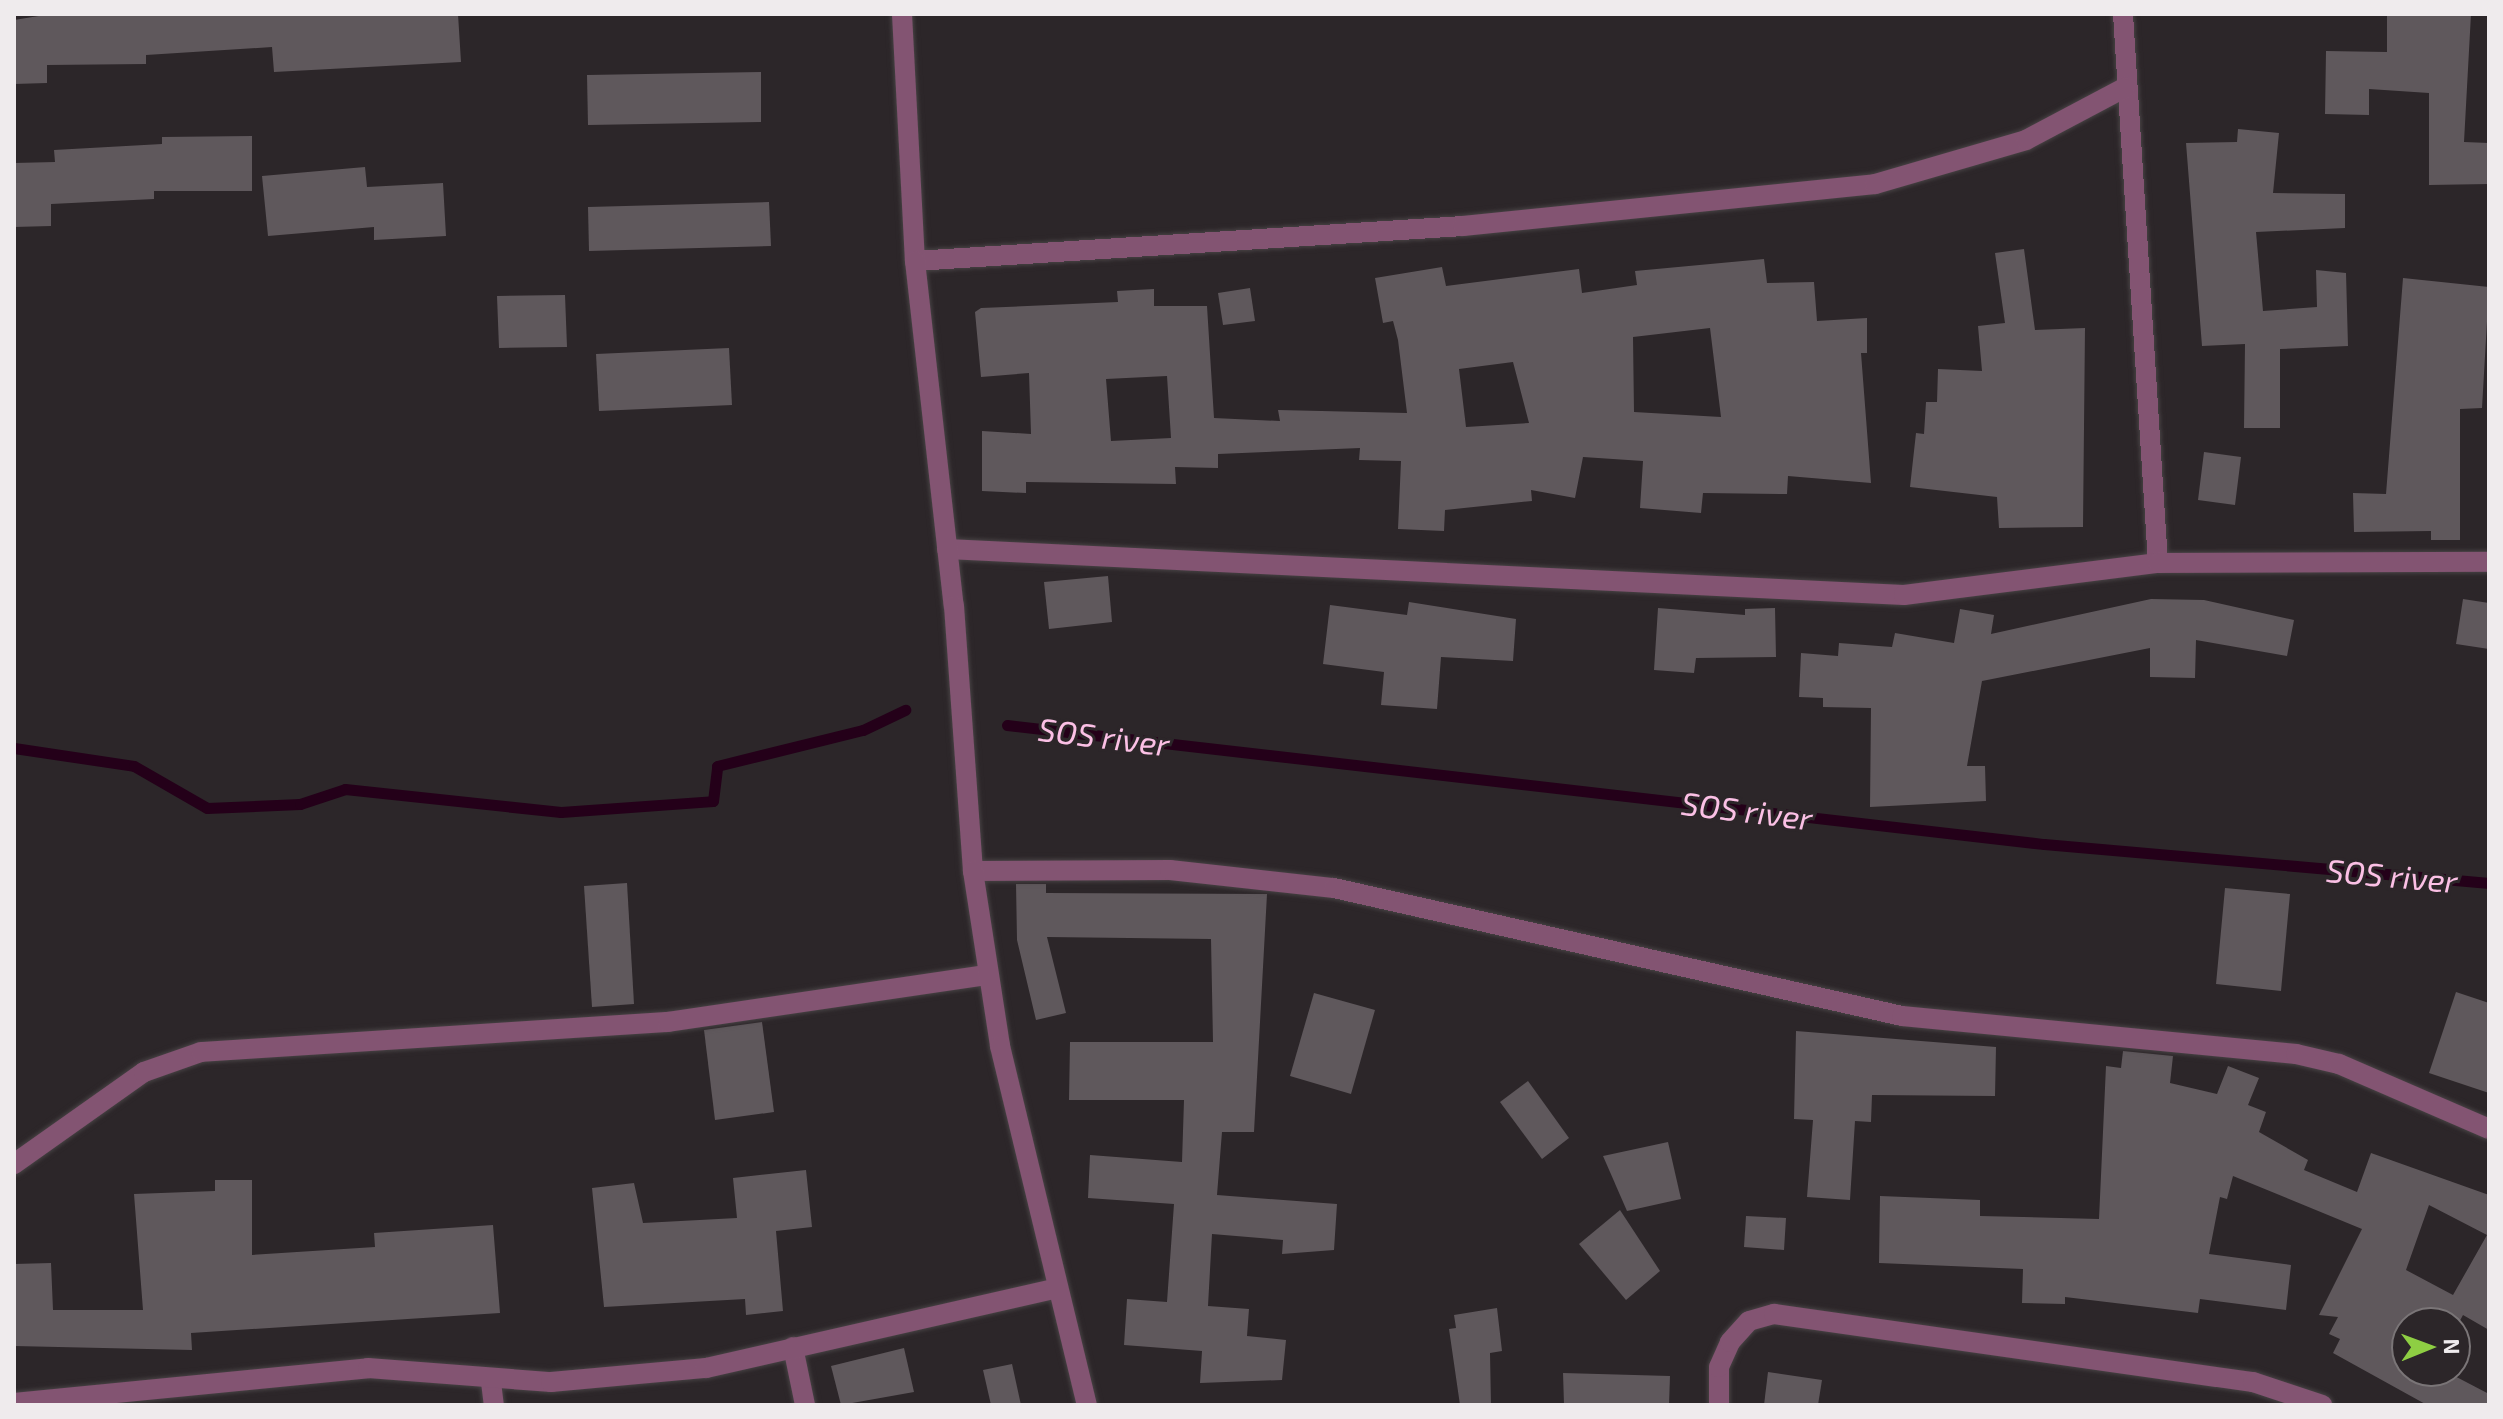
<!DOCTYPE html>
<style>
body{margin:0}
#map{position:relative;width:2503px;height:1419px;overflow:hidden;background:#2c2629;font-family:"Exo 2",sans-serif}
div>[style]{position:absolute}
.stream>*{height:11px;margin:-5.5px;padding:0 5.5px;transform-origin:5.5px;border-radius:5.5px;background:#240019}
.building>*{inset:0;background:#5f585c}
.roads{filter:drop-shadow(0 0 2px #474244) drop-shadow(0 0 2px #474244)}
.minor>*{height:20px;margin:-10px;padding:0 10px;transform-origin:10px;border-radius:10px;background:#835472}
.tertiary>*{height:20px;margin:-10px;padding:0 10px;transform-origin:10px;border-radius:10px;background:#835472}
span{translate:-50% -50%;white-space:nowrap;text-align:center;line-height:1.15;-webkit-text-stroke:6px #2c2629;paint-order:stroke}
.water-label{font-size:32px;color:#fbc0e5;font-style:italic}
.frame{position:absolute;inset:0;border:16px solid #efebed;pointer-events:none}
.north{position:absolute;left:2391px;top:1307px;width:80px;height:80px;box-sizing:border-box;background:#2c2629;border:2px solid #7a7577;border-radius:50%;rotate:89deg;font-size:22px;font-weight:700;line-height:32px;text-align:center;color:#efebed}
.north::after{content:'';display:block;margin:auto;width:28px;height:36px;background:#8ece43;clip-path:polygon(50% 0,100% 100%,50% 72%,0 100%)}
</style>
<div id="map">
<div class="stream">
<i style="left:1007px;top:725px;width:1044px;rotate:6.55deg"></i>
<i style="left:2044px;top:844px;width:447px;rotate:5deg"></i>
<i style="left:14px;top:748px;width:121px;rotate:8.5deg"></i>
<i style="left:134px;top:766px;width:84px;rotate:29.9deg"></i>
<i style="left:207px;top:808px;width:93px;rotate:-2.5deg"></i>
<i style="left:300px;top:804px;width:47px;rotate:-18.4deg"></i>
<i style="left:345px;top:789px;width:217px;rotate:6.1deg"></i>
<i style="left:561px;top:812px;width:152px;rotate:-4.1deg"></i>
<i style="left:713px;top:801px;width:35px;rotate:-83deg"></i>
<i style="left:717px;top:766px;width:150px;rotate:-13.9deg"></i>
<i style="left:863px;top:730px;width:47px;rotate:-25.5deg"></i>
</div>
<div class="building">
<i style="clip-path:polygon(51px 14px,458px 14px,461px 62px,274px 72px,272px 47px,146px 55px,146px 64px,47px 65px,47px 83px,14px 84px,14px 20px)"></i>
<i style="clip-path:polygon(2387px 14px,2471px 14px,2464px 142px,2489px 143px,2489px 184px,2429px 185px,2429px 93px,2369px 89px,2369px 115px,2325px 114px,2326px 51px,2387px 52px)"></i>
<i style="clip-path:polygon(761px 72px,761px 122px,588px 125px,587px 75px)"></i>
<i style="clip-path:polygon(2238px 129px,2279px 133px,2273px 193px,2345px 194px,2345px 228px,2256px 232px,2263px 311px,2317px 307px,2316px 270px,2346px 273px,2348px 346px,2280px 349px,2280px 428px,2244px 428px,2245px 344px,2202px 346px,2186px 143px,2237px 142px)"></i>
<i style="clip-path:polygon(252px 136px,252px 191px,154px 191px,154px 199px,51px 204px,51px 226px,14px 227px,14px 163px,55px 162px,54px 150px,162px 144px,162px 137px)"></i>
<i style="clip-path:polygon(365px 167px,367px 187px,443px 183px,446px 236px,374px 240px,374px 227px,268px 236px,262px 176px)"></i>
<i style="clip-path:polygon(769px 202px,771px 246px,589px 251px,588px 207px)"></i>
<i style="clip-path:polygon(2024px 249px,2035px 330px,2085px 328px,2083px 527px,1999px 528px,1997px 497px,1910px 487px,1916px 433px,1924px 434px,1926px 402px,1937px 402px,1938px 369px,1982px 371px,1978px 326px,2005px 323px,1995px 253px)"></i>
<i style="clip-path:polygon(evenodd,1764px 259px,1767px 283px,1814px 282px,1817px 321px,1867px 318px,1867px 353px,1861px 353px,1871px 483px,1788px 476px,1787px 494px,1703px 493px,1701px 513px,1640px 508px,1643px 461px,1583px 457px,1575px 498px,1531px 490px,1532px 501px,1445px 510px,1444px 531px,1398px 529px,1401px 461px,1359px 460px,1360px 448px,1218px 454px,1218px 468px,1175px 467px,1176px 484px,1026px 482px,1026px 493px,982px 491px,982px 431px,1031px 434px,1029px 373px,981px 377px,975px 312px,981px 308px,1118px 302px,1117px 291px,1154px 289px,1154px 306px,1207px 306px,1214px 418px,1280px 421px,1278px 410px,1407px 413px,1398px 340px,1393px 321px,1383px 323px,1375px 278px,1442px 267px,1446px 286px,1579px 269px,1582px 293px,1637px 285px,1635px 271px,1764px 259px,1710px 328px,1721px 417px,1634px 412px,1633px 337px,1710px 328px,1764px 259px,1513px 362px,1529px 423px,1466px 427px,1459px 369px,1513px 362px,1764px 259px,1167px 376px,1171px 438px,1111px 441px,1106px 379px,1167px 376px)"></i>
<i style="clip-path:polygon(2403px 278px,2489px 287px,2482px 408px,2460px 409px,2460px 540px,2431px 540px,2431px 531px,2354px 532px,2353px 493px,2386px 494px)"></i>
<i style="clip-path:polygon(1250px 288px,1255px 321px,1223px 325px,1218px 293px)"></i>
<i style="clip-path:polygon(565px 295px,567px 347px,499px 348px,497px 296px)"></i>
<i style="clip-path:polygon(729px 348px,732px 405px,599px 411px,596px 354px)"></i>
<i style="clip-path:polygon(2204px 452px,2241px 457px,2235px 505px,2198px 500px)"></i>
<i style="clip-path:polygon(1108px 576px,1112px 622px,1049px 629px,1044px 582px)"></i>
<i style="clip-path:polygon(2151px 599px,2204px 600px,2294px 620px,2287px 656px,2196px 640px,2195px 678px,2150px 677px,2150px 648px,1982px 681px,1967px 766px,1985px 766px,1986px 801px,1870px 807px,1871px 708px,1823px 707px,1823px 698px,1799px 697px,1801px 653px,1838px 656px,1839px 643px,1892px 647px,1895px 633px,1954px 643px,1960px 609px,1994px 615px,1991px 634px)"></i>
<i style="clip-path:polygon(2463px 599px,2489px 603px,2489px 649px,2456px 644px)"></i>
<i style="clip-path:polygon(1409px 602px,1516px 619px,1513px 661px,1441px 657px,1437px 709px,1381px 705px,1384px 672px,1323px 664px,1330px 605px,1407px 615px)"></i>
<i style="clip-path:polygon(1658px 608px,1745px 615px,1745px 609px,1775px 608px,1776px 657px,1696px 658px,1694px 673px,1654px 670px)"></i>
<i style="clip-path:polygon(627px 883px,634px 1004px,592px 1007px,584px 886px)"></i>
<i style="clip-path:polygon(1016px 884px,1046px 884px,1046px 893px,1267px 894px,1254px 1132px,1222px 1132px,1217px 1195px,1337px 1204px,1334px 1250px,1282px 1254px,1283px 1240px,1212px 1234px,1208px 1306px,1249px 1309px,1247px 1336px,1286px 1340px,1282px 1380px,1200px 1383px,1202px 1351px,1124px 1345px,1127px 1299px,1167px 1302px,1174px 1204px,1088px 1198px,1090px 1155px,1182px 1162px,1184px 1100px,1069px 1100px,1070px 1042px,1213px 1042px,1211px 939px,1047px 937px,1066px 1013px,1036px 1020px,1017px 940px)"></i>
<i style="clip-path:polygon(2225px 888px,2290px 894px,2281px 991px,2216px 984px)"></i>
<i style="clip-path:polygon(2456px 992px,2489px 1003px,2489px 1093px,2429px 1073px)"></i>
<i style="clip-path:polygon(1314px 993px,1375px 1010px,1351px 1094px,1290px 1076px)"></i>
<i style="clip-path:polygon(762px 1022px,774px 1112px,715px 1120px,704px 1030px)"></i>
<i style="clip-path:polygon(1796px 1031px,1996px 1047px,1995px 1096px,1872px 1095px,1871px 1122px,1855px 1121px,1850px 1200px,1807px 1197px,1813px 1120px,1794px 1119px)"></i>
<i style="clip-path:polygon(evenodd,2123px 1051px,2173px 1056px,2170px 1083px,2217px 1094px,2228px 1066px,2259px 1078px,2248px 1105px,2266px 1112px,2259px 1132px,2308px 1160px,2304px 1170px,2357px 1192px,2371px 1153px,2489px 1195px,2489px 1330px,2463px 1315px,2455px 1330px,2455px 1323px,2407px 1323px,2407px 1371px,2445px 1371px,2489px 1394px,2489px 1405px,2427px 1405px,2333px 1353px,2340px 1339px,2329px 1334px,2338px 1317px,2319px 1315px,2362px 1229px,2233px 1176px,2227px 1199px,2220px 1197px,2209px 1254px,2291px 1265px,2286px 1310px,2200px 1299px,2198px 1313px,2065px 1297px,2065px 1304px,2022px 1303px,2023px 1269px,1879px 1263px,1880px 1196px,1980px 1200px,1980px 1216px,2099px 1219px,2106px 1066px,2121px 1068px,2123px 1051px,2429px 1205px,2487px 1235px,2453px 1295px,2406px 1270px,2429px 1205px)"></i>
<i style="clip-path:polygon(1528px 1081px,1569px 1138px,1542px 1159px,1500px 1102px)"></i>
<i style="clip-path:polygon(1668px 1142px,1681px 1199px,1627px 1211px,1603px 1156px)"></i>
<i style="clip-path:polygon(806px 1170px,812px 1227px,776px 1231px,783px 1311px,746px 1315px,745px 1299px,604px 1307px,592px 1188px,634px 1183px,643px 1223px,737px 1218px,733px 1178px)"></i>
<i style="clip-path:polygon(215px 1180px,252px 1180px,252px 1255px,375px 1247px,374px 1233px,493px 1225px,500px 1313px,191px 1333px,192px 1350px,14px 1346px,14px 1264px,51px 1263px,53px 1310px,143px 1310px,134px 1194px,215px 1191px)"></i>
<i style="clip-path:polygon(1620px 1210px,1660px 1271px,1626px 1300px,1579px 1244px)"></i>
<i style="clip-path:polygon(1746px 1216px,1786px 1218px,1784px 1250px,1744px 1247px)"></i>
<i style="clip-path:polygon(1497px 1308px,1502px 1351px,1490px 1353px,1491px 1405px,1460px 1405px,1449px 1329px,1456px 1328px,1454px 1315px)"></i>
<i style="clip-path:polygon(904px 1348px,914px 1392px,841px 1405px,831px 1366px)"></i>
<i style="clip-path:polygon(1012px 1364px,1021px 1405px,991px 1405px,983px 1370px)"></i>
<i style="clip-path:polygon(1768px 1372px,1822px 1380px,1818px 1405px,1764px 1405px)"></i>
<i style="clip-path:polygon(1563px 1373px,1670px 1376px,1669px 1405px,1564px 1405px)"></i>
</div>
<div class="roads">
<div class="minor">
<i style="left:2123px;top:14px;width:550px;rotate:86.35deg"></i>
<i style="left:915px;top:261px;width:549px;rotate:-3.65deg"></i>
<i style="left:1463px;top:226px;width:414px;rotate:-5.8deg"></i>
<i style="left:1875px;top:184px;width:157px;rotate:-16.2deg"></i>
<i style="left:2026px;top:140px;width:113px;rotate:-27.9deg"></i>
<i style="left:947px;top:549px;width:958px;rotate:2.75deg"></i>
<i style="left:1904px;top:595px;width:256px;rotate:-7.2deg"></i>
<i style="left:2158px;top:563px;width:331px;rotate:-0.2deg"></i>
<i style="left:973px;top:871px;width:197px;rotate:-0.3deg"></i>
<i style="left:1170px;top:870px;width:165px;rotate:6.3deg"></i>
<i style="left:1334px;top:888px;width:582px;rotate:12.7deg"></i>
<i style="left:1902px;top:1016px;width:396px;rotate:5.5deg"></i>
<i style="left:2296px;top:1054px;width:44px;rotate:13.1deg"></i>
<i style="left:2339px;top:1064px;width:163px;rotate:23.4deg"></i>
<i style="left:14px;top:1164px;width:159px;rotate:-35.3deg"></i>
<i style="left:144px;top:1072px;width:60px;rotate:-19.3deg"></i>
<i style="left:201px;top:1052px;width:468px;rotate:-3.7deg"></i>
<i style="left:668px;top:1022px;width:322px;rotate:-8.4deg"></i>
<i style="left:793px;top:1347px;width:59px;rotate:78.3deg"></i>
<i style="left:491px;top:1382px;width:23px;rotate:83deg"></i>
<i style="left:14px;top:1403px;width:356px;rotate:-5.6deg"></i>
<i style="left:368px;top:1368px;width:184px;rotate:4.4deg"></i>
<i style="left:551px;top:1382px;width:156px;rotate:-5.2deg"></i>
<i style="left:706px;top:1368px;width:360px;rotate:-12.8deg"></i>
<i style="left:1719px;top:1405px;width:38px;rotate:-90deg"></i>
<i style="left:1719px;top:1367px;width:27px;rotate:-66deg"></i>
<i style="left:1730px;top:1342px;width:28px;rotate:-48deg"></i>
<i style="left:1749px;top:1321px;width:26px;rotate:-16deg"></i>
<i style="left:1774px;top:1314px;width:484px;rotate:8.1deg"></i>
<i style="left:2253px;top:1382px;width:73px;rotate:18.4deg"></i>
</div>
<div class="tertiary">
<i style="left:902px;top:14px;width:247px;rotate:87deg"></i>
<i style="left:915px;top:261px;width:347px;rotate:83.6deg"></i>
<i style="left:954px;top:606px;width:266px;rotate:85.9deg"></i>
<i style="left:973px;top:871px;width:177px;rotate:81.2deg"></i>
<i style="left:1000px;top:1046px;width:369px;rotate:76.4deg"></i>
</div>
</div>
<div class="water-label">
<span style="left:1104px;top:736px;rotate:7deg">SOS river</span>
<span style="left:1747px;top:810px;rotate:7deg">SOS river</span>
<span style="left:2392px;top:875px;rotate:5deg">SOS river</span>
</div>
<div class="frame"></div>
<div class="north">N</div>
</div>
